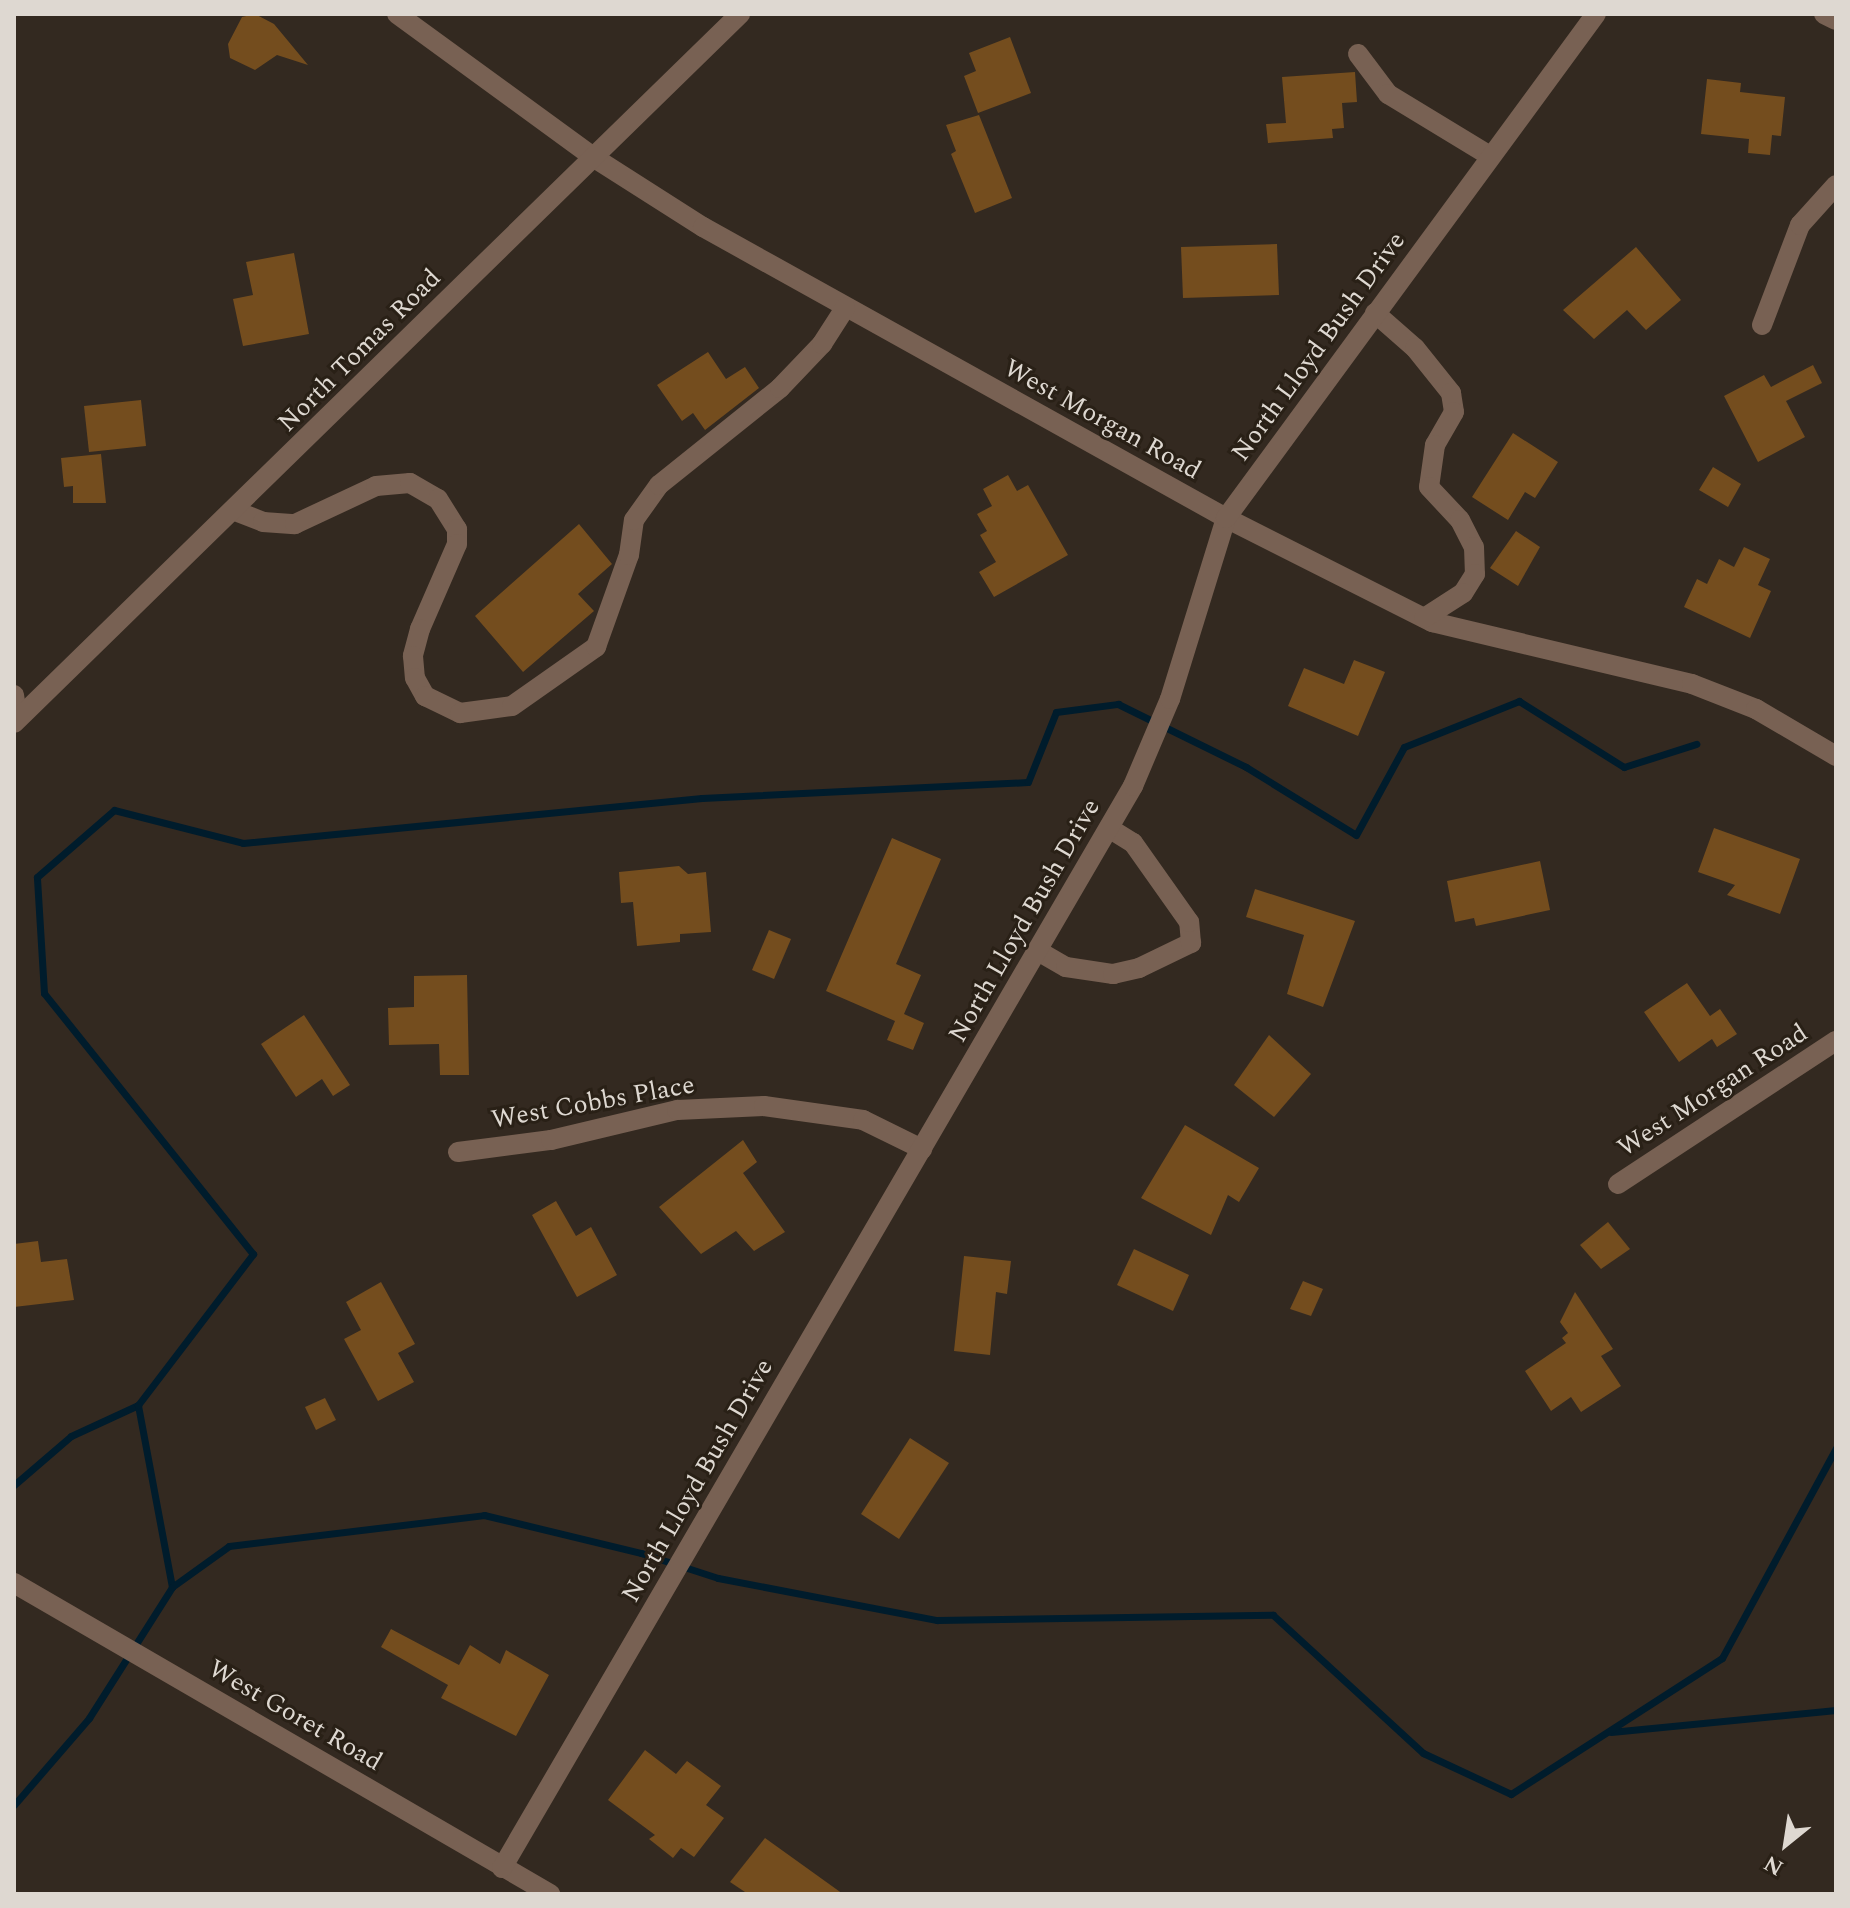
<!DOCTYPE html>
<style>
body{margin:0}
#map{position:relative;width:1850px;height:1908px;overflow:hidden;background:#332920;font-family:Spectral,serif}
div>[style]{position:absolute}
.stream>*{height:7px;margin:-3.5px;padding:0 3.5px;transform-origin:3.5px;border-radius:3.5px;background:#001c2c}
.building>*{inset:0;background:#744d1e}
.minor>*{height:20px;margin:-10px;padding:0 10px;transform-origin:10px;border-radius:10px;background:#786153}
span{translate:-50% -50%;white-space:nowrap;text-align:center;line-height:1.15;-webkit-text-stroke:6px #292016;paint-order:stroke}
.street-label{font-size:26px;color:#ded8d1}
.frame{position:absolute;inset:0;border:16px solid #ded8d1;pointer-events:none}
.north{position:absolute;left:1746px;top:1804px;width:80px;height:80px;-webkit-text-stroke:6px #292016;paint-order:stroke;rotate:210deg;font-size:22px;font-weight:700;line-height:32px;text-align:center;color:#ded8d1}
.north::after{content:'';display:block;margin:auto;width:28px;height:36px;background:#ded8d1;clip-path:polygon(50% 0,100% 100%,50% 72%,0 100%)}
</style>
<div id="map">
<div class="stream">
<i style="left:14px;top:1485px;width:75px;rotate:-40.7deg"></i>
<i style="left:71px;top:1436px;width:74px;rotate:-24.8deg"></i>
<i style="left:172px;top:1587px;width:185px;rotate:-100.6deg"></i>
<i style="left:138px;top:1405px;width:190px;rotate:-52.7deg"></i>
<i style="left:253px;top:1254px;width:334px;rotate:-128.7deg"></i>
<i style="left:44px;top:993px;width:116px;rotate:-93.5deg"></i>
<i style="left:37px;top:877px;width:102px;rotate:-41deg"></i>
<i style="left:114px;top:810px;width:133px;rotate:14.3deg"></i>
<i style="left:243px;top:843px;width:461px;rotate:-5.6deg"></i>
<i style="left:702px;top:798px;width:326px;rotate:-2.8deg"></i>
<i style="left:1028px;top:782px;width:75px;rotate:-68.2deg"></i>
<i style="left:1056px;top:712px;width:63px;rotate:-7.4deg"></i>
<i style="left:1118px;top:704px;width:143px;rotate:26.2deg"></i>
<i style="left:1246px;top:767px;width:129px;rotate:31.7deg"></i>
<i style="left:1356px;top:835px;width:100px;rotate:-61.4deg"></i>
<i style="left:1404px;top:747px;width:124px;rotate:-21.8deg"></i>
<i style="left:1519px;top:701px;width:124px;rotate:32.2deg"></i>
<i style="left:1624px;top:767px;width:76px;rotate:-17.7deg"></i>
<i style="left:1611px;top:1732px;width:226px;rotate:-5.6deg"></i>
<i style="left:14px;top:1805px;width:115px;rotate:-49.2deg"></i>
<i style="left:89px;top:1718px;width:155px;rotate:-57.6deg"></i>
<i style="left:172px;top:1587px;width:70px;rotate:-35.7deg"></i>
<i style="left:229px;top:1546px;width:257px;rotate:-6.9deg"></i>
<i style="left:484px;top:1515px;width:162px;rotate:13.6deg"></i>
<i style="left:641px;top:1553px;width:81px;rotate:18deg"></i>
<i style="left:718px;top:1578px;width:223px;rotate:10.9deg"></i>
<i style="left:937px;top:1620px;width:336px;rotate:-0.9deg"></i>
<i style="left:1273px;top:1615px;width:204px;rotate:42.6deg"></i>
<i style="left:1423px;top:1753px;width:97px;rotate:25deg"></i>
<i style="left:1511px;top:1794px;width:251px;rotate:-32.8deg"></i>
<i style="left:1722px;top:1658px;width:239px;rotate:-61.5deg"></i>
</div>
<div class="building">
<i style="clip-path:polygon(255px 14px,274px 24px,308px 65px,277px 55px,255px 70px,230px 58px,228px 44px,242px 17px)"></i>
<i style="clip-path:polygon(1010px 37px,1031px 93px,978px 113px,964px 76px,976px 71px,969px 53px)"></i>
<i style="clip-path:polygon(1355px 72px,1357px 102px,1342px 103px,1344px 128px,1332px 129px,1333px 138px,1268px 143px,1266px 124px,1286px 123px,1282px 77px)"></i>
<i style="clip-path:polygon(1707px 79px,1741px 83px,1740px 92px,1785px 97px,1781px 136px,1772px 135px,1770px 155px,1748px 153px,1749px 139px,1701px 134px)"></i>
<i style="clip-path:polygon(979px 115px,1012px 198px,975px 213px,951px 154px,956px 151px,946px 125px)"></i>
<i style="clip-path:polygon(1277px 244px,1279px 295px,1183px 298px,1181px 247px)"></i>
<i style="clip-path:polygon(1636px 247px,1681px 300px,1646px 330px,1627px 310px,1594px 339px,1563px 310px)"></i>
<i style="clip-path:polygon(294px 253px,309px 334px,243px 346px,233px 299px,253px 295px,246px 262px)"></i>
<i style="clip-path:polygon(708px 352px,726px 379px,745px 367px,759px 388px,705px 430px,693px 413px,682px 421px,657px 385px)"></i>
<i style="clip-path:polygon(1813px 365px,1822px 383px,1786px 401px,1805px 437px,1758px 462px,1724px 396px,1764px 375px,1771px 387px)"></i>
<i style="clip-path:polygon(141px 400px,146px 446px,89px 452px,84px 406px)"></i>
<i style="clip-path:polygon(1513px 433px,1558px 462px,1535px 498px,1525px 492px,1508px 520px,1472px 497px)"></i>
<i style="clip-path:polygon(101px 454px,106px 503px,73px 503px,73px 486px,64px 487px,61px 458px)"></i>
<i style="clip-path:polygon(1713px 467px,1741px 484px,1728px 507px,1699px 490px)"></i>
<i style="clip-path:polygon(1008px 475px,1017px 491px,1028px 485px,1068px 555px,994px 597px,979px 572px,996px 562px,980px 535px,987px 531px,977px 514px,992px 506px,983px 489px)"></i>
<i style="clip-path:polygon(579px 524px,612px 564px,578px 594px,594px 611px,523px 672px,475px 616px)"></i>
<i style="clip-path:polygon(1516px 531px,1540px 547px,1518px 586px,1490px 568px)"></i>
<i style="clip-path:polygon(1744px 547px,1770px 559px,1758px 585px,1771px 591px,1750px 638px,1684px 607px,1697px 579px,1707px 584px,1719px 559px,1734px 567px)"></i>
<i style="clip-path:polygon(1354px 660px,1385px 672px,1358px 736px,1288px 706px,1304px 668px,1344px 684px)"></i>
<i style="clip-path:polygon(1714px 828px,1800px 859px,1780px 914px,1727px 895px,1735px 885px,1698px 872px)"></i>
<i style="clip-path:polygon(892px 838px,941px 859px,896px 964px,921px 975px,904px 1014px,924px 1023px,913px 1050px,887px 1040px,895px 1021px,826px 991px)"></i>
<i style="clip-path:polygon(1540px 861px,1550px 910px,1476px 926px,1474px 918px,1455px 922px,1447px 881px)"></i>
<i style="clip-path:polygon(679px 866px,688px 874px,706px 872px,711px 932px,680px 934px,680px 942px,637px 946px,633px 902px,621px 903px,619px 872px)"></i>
<i style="clip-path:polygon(1255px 889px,1355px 921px,1323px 1007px,1287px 994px,1304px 935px,1246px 917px)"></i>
<i style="clip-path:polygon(769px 930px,791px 939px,774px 979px,752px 970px)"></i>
<i style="clip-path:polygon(467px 975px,469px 1075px,440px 1075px,439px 1044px,389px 1045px,388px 1008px,414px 1007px,414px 976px)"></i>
<i style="clip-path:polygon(1687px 983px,1710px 1016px,1720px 1009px,1737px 1034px,1717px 1047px,1712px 1039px,1679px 1062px,1644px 1012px)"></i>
<i style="clip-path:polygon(304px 1015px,350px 1085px,333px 1096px,322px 1079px,296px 1097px,261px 1044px)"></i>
<i style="clip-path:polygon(1269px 1035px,1311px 1074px,1274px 1117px,1234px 1085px)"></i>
<i style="clip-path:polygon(1185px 1125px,1259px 1168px,1239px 1202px,1228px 1195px,1211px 1235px,1141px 1198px)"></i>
<i style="clip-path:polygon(743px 1140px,757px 1162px,743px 1173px,785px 1232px,754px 1251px,736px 1231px,701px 1254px,659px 1207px)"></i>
<i style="clip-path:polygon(556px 1201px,576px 1236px,591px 1227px,617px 1275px,577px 1297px,532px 1215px)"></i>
<i style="clip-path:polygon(1608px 1222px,1630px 1249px,1601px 1269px,1580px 1245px)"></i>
<i style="clip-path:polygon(38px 1241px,41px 1262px,67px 1259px,74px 1300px,14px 1307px,14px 1244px)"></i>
<i style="clip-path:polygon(1134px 1249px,1189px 1275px,1173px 1311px,1117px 1285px)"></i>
<i style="clip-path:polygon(964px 1256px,1011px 1261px,1007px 1294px,996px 1292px,990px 1355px,954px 1351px)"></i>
<i style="clip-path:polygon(1303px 1281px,1323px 1289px,1311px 1316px,1290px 1309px)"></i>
<i style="clip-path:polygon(381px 1282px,415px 1344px,398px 1353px,414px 1382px,378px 1401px,344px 1339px,361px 1330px,346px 1302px)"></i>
<i style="clip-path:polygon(1575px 1292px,1613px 1349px,1601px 1356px,1621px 1386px,1581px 1412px,1571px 1397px,1551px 1411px,1525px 1371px,1566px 1343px,1562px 1338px,1568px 1333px,1560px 1322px)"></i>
<i style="clip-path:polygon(325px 1398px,336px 1420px,316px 1430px,305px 1407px)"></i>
<i style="clip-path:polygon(910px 1438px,949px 1463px,899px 1539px,861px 1514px)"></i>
<i style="clip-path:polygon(391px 1629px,459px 1665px,470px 1645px,500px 1664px,506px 1650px,549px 1675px,516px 1736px,441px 1698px,448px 1685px,381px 1647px)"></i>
<i style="clip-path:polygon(645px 1750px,676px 1774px,687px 1761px,721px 1786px,706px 1805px,724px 1818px,694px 1857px,681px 1848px,673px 1858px,649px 1839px,655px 1835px,608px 1800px)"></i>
<i style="clip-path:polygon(765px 1838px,843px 1894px,748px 1894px,730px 1882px)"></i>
</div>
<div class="minor">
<i style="left:397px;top:14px;width:243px;rotate:36.1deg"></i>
<i style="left:593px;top:157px;width:130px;rotate:32.5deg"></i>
<i style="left:703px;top:227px;width:599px;rotate:29.09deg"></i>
<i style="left:1226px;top:518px;width:231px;rotate:26.8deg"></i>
<i style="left:1432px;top:622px;width:267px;rotate:13.4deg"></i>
<i style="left:1692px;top:684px;width:69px;rotate:21.3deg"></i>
<i style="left:1756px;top:709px;width:93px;rotate:30.4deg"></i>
<i style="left:1824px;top:14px;width:13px;rotate:27deg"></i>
<i style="left:1358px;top:54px;width:50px;rotate:53.1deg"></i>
<i style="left:1388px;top:94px;width:119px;rotate:31.3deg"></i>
<i style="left:1375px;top:313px;width:53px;rotate:41.2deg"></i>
<i style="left:1415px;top:348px;width:58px;rotate:51.3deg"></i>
<i style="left:1451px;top:393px;width:19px;rotate:81deg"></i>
<i style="left:1454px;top:412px;width:38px;rotate:120deg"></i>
<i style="left:1435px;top:445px;width:42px;rotate:98.1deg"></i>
<i style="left:1429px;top:487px;width:45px;rotate:46.8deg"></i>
<i style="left:1460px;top:520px;width:30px;rotate:63deg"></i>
<i style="left:1474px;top:547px;width:27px;rotate:88deg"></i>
<i style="left:1475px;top:574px;width:22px;rotate:122deg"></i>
<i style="left:1463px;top:593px;width:46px;rotate:147.3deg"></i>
<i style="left:1762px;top:325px;width:107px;rotate:-69.2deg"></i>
<i style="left:1800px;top:225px;width:54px;rotate:-48deg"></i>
<i style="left:235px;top:511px;width:30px;rotate:21deg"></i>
<i style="left:263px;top:522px;width:32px;rotate:4deg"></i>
<i style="left:295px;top:524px;width:89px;rotate:-25.1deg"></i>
<i style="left:376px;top:486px;width:34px;rotate:-5deg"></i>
<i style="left:410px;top:483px;width:32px;rotate:30deg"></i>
<i style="left:438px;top:499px;width:36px;rotate:58deg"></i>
<i style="left:457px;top:529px;width:15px;rotate:90deg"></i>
<i style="left:457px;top:544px;width:93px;rotate:113.5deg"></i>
<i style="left:420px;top:629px;width:28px;rotate:105deg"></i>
<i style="left:413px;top:656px;width:22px;rotate:85deg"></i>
<i style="left:415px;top:678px;width:21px;rotate:61deg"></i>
<i style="left:425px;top:696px;width:39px;rotate:26deg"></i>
<i style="left:460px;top:713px;width:52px;rotate:-7.7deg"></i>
<i style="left:512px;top:706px;width:103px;rotate:-35.1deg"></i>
<i style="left:596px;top:647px;width:98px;rotate:-70.3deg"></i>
<i style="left:629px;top:555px;width:35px;rotate:-82deg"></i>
<i style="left:634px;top:520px;width:43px;rotate:-54.5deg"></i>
<i style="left:659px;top:485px;width:155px;rotate:-38.7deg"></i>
<i style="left:780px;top:388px;width:61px;rotate:-46.3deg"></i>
<i style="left:822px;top:344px;width:43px;rotate:-57.4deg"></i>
<i style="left:14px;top:695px;width:24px;rotate:81deg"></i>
<i style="left:14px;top:723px;width:1015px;rotate:-44.32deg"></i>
<i style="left:1038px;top:951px;width:32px;rotate:30deg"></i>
<i style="left:1066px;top:967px;width:48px;rotate:8.5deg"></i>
<i style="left:1113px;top:974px;width:27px;rotate:-13deg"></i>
<i style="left:1139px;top:968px;width:58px;rotate:-25.7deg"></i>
<i style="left:1191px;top:943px;width:21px;rotate:-95deg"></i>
<i style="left:1189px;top:922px;width:97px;rotate:-125.3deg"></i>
<i style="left:1133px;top:843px;width:28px;rotate:-148deg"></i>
<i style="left:458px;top:1152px;width:94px;rotate:-7.4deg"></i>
<i style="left:551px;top:1140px;width:130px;rotate:-13.4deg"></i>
<i style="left:677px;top:1110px;width:87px;rotate:-2.6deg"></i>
<i style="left:764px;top:1106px;width:100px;rotate:8deg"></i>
<i style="left:863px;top:1120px;width:66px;rotate:26.2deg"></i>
<i style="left:1618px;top:1184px;width:261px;rotate:-33.3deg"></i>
<i style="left:14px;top:1583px;width:620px;rotate:30.12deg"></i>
<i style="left:502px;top:1868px;width:1253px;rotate:-59.75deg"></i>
<i style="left:1133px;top:786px;width:95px;rotate:-67deg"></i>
<i style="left:1170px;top:699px;width:189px;rotate:-72.8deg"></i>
<i style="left:1226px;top:518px;width:625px;rotate:-53.72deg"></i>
</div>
<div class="street-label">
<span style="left:1319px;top:347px;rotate:-54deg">North Lloyd Bush Drive</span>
<span style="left:360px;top:351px;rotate:-45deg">North Tomas Road</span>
<span style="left:1102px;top:420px;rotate:29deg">West Morgan Road</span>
<span style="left:1025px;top:921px;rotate:-60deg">North Lloyd Bush Drive</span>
<span style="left:1713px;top:1091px;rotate:-33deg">West Morgan Road</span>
<span style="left:593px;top:1103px;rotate:-10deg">West Cobbs Place</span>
<span style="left:698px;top:1481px;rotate:-60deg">North Lloyd Bush Drive</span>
<span style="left:295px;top:1716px;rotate:30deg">West Goret Road</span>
</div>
<div class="frame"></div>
<div class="north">N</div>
</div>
